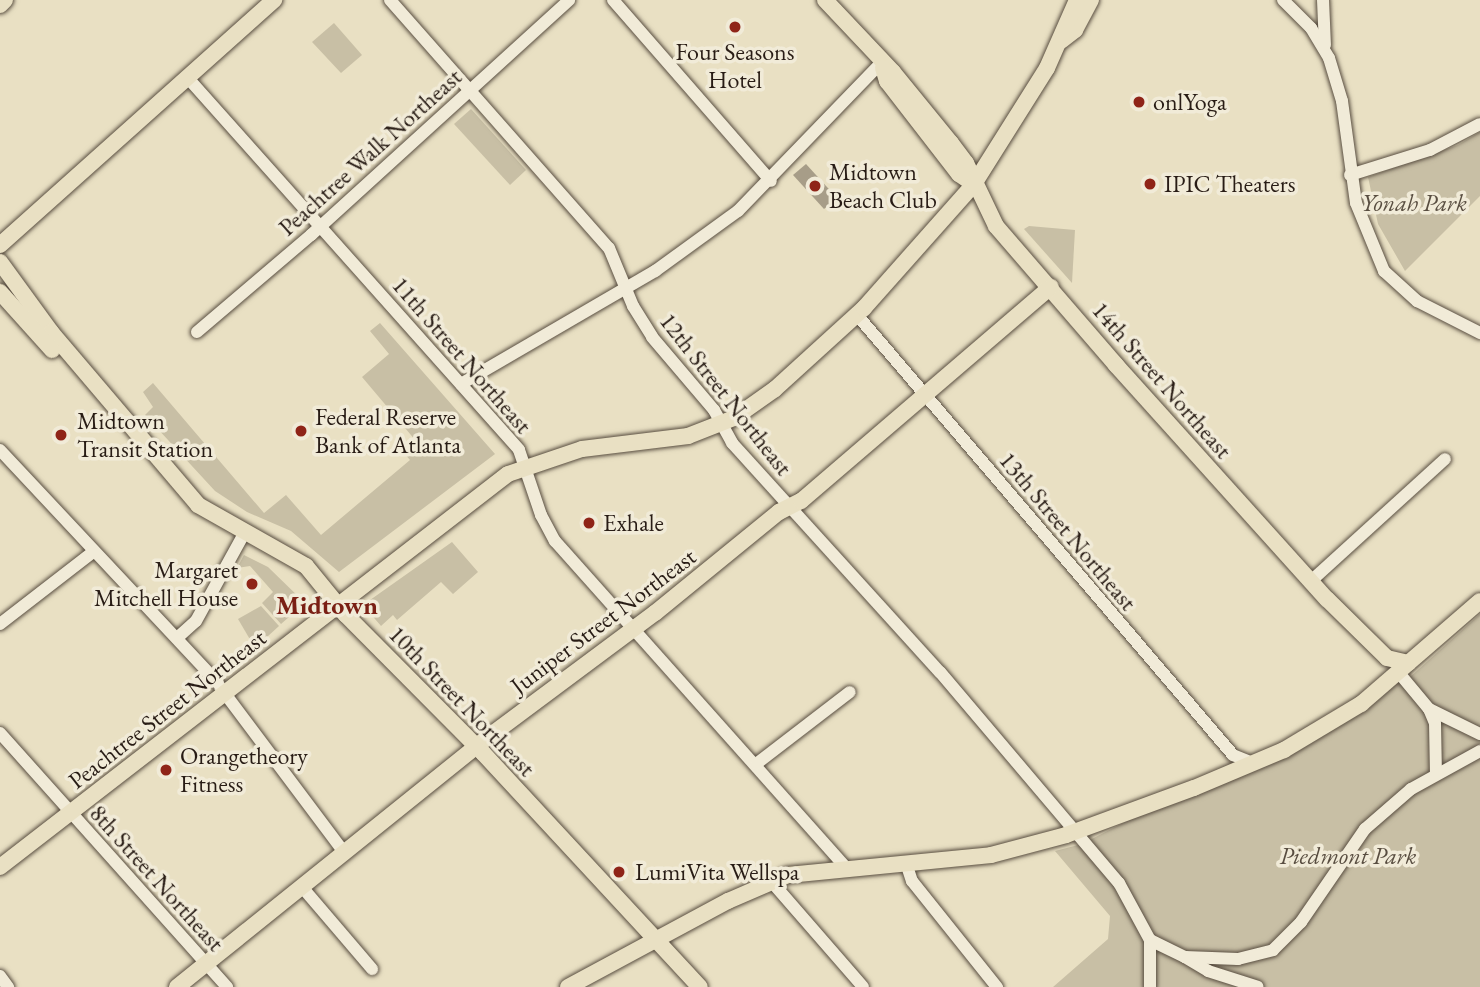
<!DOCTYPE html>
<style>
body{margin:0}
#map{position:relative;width:1480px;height:987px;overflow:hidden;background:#e9e0c3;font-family:"EB Garamond",serif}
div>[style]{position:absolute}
.green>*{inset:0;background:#c8bfa5}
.water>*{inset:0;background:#a79d88}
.roads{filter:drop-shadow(0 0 2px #584d40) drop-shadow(0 0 2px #584d40)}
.minor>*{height:12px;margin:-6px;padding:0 6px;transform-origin:6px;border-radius:6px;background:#f1ebd8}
.major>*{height:16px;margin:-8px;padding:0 8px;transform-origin:8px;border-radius:8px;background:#e9e0c3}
.dots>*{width:19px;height:19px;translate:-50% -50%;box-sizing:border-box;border:4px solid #f1ebd8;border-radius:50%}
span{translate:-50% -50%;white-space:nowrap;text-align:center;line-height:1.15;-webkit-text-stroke:7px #f1ebd8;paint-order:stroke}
.poi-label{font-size:24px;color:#281c15}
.left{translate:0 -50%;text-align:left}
.right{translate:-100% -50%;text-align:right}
.street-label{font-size:24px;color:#281c15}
.park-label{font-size:24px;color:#584d40;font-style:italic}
.neighbourhood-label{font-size:26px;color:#7a1f14;font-weight:700}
</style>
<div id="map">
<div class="green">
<i style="clip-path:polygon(334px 23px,362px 55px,341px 73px,312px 42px)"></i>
<i style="clip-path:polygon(471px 109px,526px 170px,510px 185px,454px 124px)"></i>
<i style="clip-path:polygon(1480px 132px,1480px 196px,1405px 271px,1378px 224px,1368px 177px,1458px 145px)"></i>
<i style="clip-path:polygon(1029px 226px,1075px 230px,1072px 283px,1024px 229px)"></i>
<i style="clip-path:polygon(380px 323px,495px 454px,339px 572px,291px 531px,247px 512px,215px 491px,145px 415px,153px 407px,143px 392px,153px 383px,264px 513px,286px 495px,321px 535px,410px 460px,403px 452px,416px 441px,362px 377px,389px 354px,370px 331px)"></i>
<i style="clip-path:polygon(452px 542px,478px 572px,453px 594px,441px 582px,397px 620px,393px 615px,381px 626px,363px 605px)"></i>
<i style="clip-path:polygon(244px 555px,268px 567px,305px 603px,281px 624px,262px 603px,273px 592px,250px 566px,237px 568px)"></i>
<i style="clip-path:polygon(261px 606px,279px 626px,255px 648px,238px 619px)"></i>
<i style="clip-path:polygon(1480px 614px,1480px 987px,1053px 987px,1108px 939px,1110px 916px,1055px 851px,1082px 844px,1334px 715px,1394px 671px,1409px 678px)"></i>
</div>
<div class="water">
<i style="clip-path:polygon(806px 164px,837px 198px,824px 209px,793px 175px)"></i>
</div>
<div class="roads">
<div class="minor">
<i style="left:390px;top:0;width:331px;rotate:48.6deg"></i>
<i style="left:609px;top:248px;width:63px;rotate:67.5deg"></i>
<i style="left:633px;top:306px;width:36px;rotate:58deg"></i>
<i style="left:652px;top:337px;width:96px;rotate:49.7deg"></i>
<i style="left:714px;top:410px;width:38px;rotate:61deg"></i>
<i style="left:732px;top:443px;width:309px;rotate:47.8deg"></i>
<i style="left:940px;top:672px;width:277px;rotate:49.7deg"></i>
<i style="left:1119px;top:883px;width:65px;rotate:61.5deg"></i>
<i style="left:1150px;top:940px;width:47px;rotate:90deg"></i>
<i style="left:613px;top:0;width:240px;rotate:48.9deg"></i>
<i style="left:1283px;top:0;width:40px;rotate:45deg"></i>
<i style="left:1311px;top:28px;width:35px;rotate:59deg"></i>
<i style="left:1329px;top:58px;width:45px;rotate:73.2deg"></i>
<i style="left:1342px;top:101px;width:103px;rotate:82.2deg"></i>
<i style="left:1356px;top:203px;width:74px;rotate:67.6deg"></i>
<i style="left:1384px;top:271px;width:45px;rotate:42.3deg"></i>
<i style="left:1417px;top:301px;width:71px;rotate:26.9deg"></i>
<i style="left:1323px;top:0;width:45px;rotate:87.5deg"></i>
<i style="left:187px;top:77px;width:499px;rotate:48.3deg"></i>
<i style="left:519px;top:450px;width:69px;rotate:71.3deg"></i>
<i style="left:541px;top:515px;width:30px;rotate:62deg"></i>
<i style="left:555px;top:541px;width:436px;rotate:48.3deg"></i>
<i style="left:1350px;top:175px;width:84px;rotate:-17.4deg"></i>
<i style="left:1430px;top:150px;width:56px;rotate:-27.5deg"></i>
<i style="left:857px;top:315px;width:579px;rotate:49.48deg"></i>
<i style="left:1233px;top:755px;width:22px;rotate:22deg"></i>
<i style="left:197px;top:332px;width:150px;rotate:-40.4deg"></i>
<i style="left:311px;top:235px;width:349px;rotate:-42.3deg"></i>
<i style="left:461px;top:384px;width:225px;rotate:-30.2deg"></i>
<i style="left:655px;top:271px;width:102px;rotate:-35.9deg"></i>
<i style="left:738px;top:211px;width:206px;rotate:-46deg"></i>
<i style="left:0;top:450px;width:319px;rotate:46.9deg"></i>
<i style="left:1311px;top:581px;width:181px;rotate:-42.3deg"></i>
<i style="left:0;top:624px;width:118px;rotate:-37.7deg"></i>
<i style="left:177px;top:638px;width:25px;rotate:-42deg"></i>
<i style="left:196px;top:621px;width:102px;rotate:-61.2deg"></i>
<i style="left:1399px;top:673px;width:47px;rotate:50.2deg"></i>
<i style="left:1429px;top:709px;width:57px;rotate:26.1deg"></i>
<i style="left:220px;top:687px;width:206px;rotate:53.1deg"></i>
<i style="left:1429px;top:709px;width:15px;rotate:67deg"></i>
<i style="left:1435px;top:723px;width:51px;rotate:88.9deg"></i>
<i style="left:0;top:733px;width:341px;rotate:48.2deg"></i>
<i style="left:756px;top:764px;width:118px;rotate:-37.5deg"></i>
<i style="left:907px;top:866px;width:16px;rotate:72deg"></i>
<i style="left:912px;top:881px;width:136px;rotate:51.3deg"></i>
<i style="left:771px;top:881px;width:140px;rotate:49deg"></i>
<i style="left:302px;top:887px;width:108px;rotate:49.5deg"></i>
<i style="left:1150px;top:940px;width:39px;rotate:26deg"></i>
<i style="left:1185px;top:957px;width:53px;rotate:2.2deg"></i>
<i style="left:1238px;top:959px;width:36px;rotate:-14deg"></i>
<i style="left:1273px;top:950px;width:40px;rotate:-45deg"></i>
<i style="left:1301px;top:922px;width:113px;rotate:-55.5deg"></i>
<i style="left:1365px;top:829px;width:61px;rotate:-41deg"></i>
<i style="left:1411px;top:789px;width:79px;rotate:-28.8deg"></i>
<i style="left:1185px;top:957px;width:27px;rotate:31deg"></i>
<i style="left:1208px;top:971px;width:52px;rotate:17.7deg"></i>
<i style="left:0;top:976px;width:14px;rotate:54deg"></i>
</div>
<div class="major">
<i style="left:825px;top:0;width:99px;rotate:46.6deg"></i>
<i style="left:893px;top:72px;width:92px;rotate:50.8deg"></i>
<i style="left:951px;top:143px;width:25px;rotate:53deg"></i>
<i style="left:966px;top:163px;width:70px;rotate:64.5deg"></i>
<i style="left:996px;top:226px;width:184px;rotate:49.2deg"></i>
<i style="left:1116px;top:365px;width:315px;rotate:48deg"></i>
<i style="left:1327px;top:599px;width:84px;rotate:44.5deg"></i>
<i style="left:1387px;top:658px;width:22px;rotate:13deg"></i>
<i style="left:0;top:5px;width:7px;rotate:-45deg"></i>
<i style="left:1061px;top:41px;width:18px;rotate:-38deg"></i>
<i style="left:1075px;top:30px;width:34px;rotate:-62deg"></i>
<i style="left:883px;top:68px;width:14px;rotate:73deg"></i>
<i style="left:887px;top:81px;width:118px;rotate:52.3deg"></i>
<i style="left:959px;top:174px;width:18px;rotate:34deg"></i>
<i style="left:0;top:245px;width:368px;rotate:-41.8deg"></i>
<i style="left:0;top:262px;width:87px;rotate:53.9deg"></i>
<i style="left:51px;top:332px;width:227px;rotate:49.6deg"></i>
<i style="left:198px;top:505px;width:124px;rotate:29.5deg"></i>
<i style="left:306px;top:566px;width:63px;rotate:50.8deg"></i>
<i style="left:346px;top:615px;width:194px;rotate:45.2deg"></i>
<i style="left:483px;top:753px;width:319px;rotate:47.2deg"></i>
<i style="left:0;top:292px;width:78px;rotate:48.1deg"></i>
<i style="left:0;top:867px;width:642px;rotate:-37.73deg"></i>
<i style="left:508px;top:474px;width:78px;rotate:-18.7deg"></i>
<i style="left:582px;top:449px;width:107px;rotate:-7deg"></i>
<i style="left:688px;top:436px;width:49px;rotate:-21.4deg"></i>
<i style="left:734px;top:418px;width:50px;rotate:-35.3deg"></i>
<i style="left:775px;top:389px;width:120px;rotate:-42.3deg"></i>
<i style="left:864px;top:308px;width:166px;rotate:-48.4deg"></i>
<i style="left:974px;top:184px;width:137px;rotate:-57.8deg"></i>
<i style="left:1047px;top:68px;width:74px;rotate:-66.2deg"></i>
<i style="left:177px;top:987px;width:398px;rotate:-38.8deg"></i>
<i style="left:487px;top:738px;width:209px;rotate:-36.7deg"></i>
<i style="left:655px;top:613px;width:160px;rotate:-39.2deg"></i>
<i style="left:779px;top:512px;width:25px;rotate:-27deg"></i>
<i style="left:801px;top:501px;width:329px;rotate:-40.6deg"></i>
<i style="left:568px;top:987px;width:182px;rotate:-28.3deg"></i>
<i style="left:728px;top:901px;width:65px;rotate:-23.4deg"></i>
<i style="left:788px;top:875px;width:204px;rotate:-5.6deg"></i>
<i style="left:991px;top:855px;width:78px;rotate:-14.9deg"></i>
<i style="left:1066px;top:835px;width:136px;rotate:-20.2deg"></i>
<i style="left:1194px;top:788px;width:98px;rotate:-22.9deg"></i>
<i style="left:1284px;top:750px;width:90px;rotate:-30.9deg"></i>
<i style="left:1361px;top:704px;width:157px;rotate:-40.9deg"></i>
</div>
</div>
<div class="dots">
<i style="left:735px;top:27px;background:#8f2418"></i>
<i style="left:1139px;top:102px;background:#8f2418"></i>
<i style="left:1150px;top:184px;background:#8f2418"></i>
<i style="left:815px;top:186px;background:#8f2418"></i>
<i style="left:301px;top:431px;background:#8f2418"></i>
<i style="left:61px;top:435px;background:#8f2418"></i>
<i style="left:589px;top:523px;background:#8f2418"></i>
<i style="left:252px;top:584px;background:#8f2418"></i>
<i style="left:166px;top:770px;background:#8f2418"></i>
<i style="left:619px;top:872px;background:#8f2418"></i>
</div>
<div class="poi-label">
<span style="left:735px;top:66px">Four Seasons<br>Hotel</span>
<span class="left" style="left:1153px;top:102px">onlYoga</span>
<span class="left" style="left:829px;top:186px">Midtown<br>Beach Club</span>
<span class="left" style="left:1164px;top:184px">IPIC Theaters</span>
<span class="left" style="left:315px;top:431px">Federal Reserve<br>Bank of Atlanta</span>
<span class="left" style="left:77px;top:435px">Midtown<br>Transit Station</span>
<span class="left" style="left:603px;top:523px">Exhale</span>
<span class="right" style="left:238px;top:584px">Margaret<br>Mitchell House</span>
<span class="left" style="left:180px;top:770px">Orangetheory<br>Fitness</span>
<span class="left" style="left:635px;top:872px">LumiVita Wellspa</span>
</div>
<div class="street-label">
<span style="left:370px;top:152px;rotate:-42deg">Peachtree Walk Northeast</span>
<span style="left:462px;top:355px;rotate:49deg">11th Street Northeast</span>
<span style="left:1162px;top:380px;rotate:49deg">14th Street Northeast</span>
<span style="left:726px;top:394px;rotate:52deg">12th Street Northeast</span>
<span style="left:1068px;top:531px;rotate:50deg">13th Street Northeast</span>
<span style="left:603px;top:621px;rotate:-37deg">Juniper Street Northeast</span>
<span style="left:462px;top:701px;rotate:46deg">10th Street Northeast</span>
<span style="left:167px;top:709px;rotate:-38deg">Peachtree Street Northeast</span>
<span style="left:157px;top:878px;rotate:48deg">8th Street Northeast</span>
</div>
<div class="park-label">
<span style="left:1414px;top:203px">Yonah Park</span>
<span style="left:1348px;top:856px">Piedmont Park</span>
</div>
<div class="neighbourhood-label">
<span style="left:327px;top:606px">Midtown</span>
</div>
</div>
